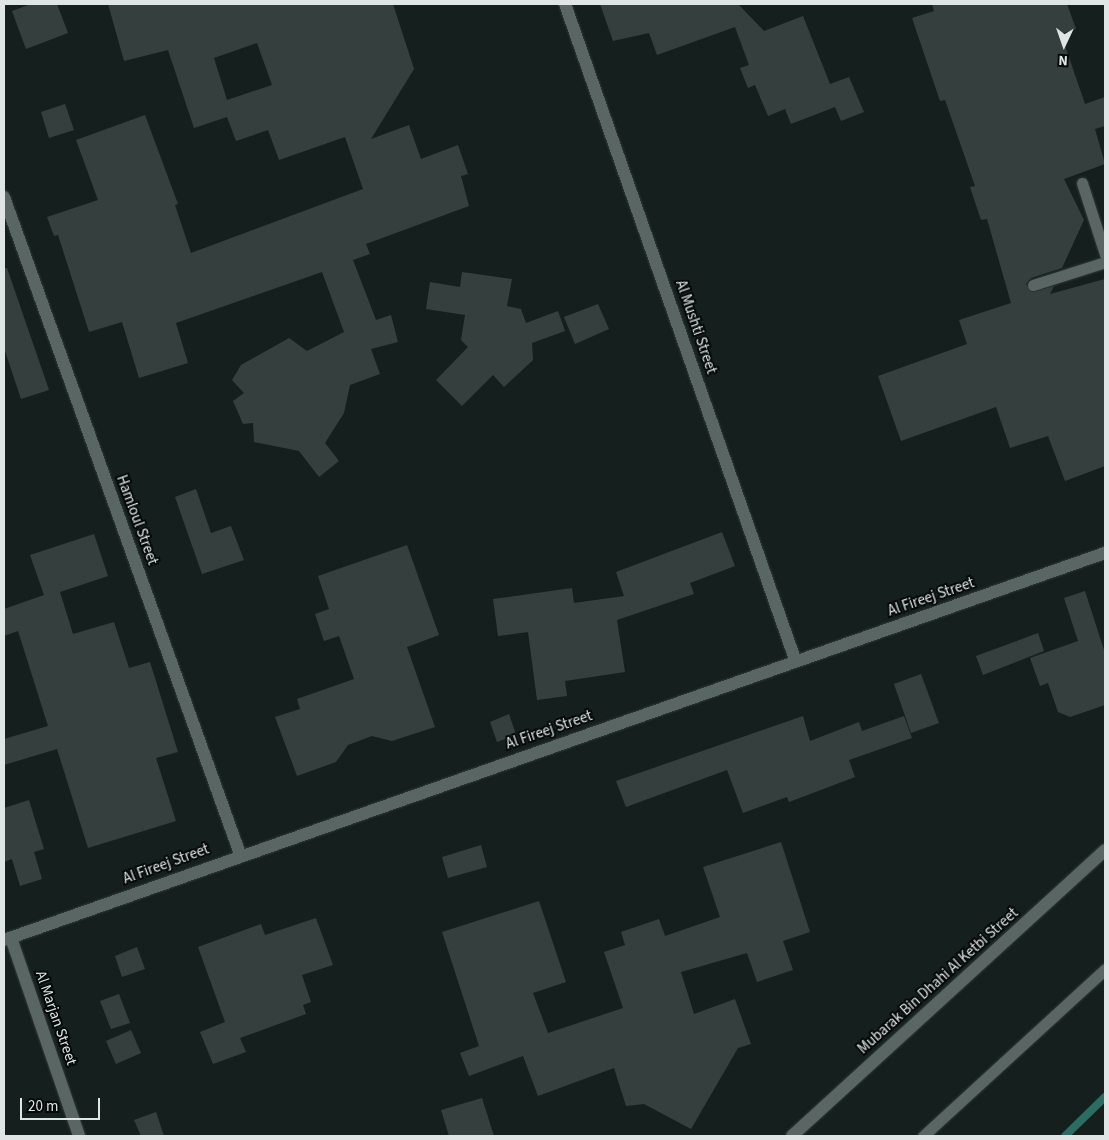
<!DOCTYPE html>
<style>
body{margin:0}
#map{position:relative;width:1109px;height:1140px;overflow:hidden;background:#15201e;font-family:"Source Sans 3",sans-serif}
div>[style]{position:absolute}
.stream>*{height:8px;margin:-4px;padding:0 4px;transform-origin:4px;border-radius:4px;background:#2b6d62}
.building>*{inset:0;background:#35403e}
.roads{filter:drop-shadow(0 0 1px #323a38) drop-shadow(0 0 1px #323a38)}
.lane>*{height:11px;margin:-5.5px;padding:0 5.5px;transform-origin:5.5px;border-radius:5.5px;background:#5a6663}
.street>*{height:12px;margin:-6px;padding:0 6px;transform-origin:6px;border-radius:6px;background:#5a6663}
span{translate:-50% -50%;white-space:nowrap;text-align:center;line-height:1.15;-webkit-text-stroke:4px #050908;paint-order:stroke}
.street-label{font-size:15px;color:#dee5e4}
.frame{position:absolute;inset:0;border:5px solid #dee5e4;pointer-events:none}
.north{position:absolute;left:1039px;top:20px;width:50px;height:50px;-webkit-text-stroke:4px #050908;paint-order:stroke;rotate:183deg;font-size:14px;font-weight:700;line-height:20px;text-align:center;color:#dee5e4}
.north::after{content:'';display:block;margin:auto;width:18px;height:22px;background:#dee5e4;clip-path:polygon(50% 0,100% 100%,50% 72%,0 100%)}
.scale{position:absolute;left:20px;top:1098px;width:80px;height:22px;box-sizing:border-box;border:2px solid #dee5e4;border-top:0;padding-left:6px;font-size:15px;line-height:18px;white-space:nowrap;color:#dee5e4;-webkit-text-stroke:4px #050908;paint-order:stroke}
</style>
<div id="map">
<div class="stream">
<i style="left:1065px;top:1136px;width:56px;rotate:-44.3deg"></i>
</div>
<div class="building">
<i style="clip-path:polygon(31px 4px,57px 4px,68px 33px,26px 49px,12px 11px)"></i>
<i style="clip-path:polygon(evenodd,108px 4px,393px 4px,414px 69px,371px 139px,409px 125px,421px 159px,458px 145px,468px 174px,461px 176px,469px 206px,366px 244px,370px 254px,353px 260px,376px 320px,391px 315px,398px 342px,371px 349px,380px 374px,350px 385px,344px 413px,325px 443px,339px 461px,319px 477px,299px 451px,254px 442px,253px 423px,243px 424px,233px 401px,244px 393px,232px 380px,241px 365px,289px 338px,307px 351px,344px 332px,322px 272px,176px 323px,188px 363px,139px 378px,122px 322px,89px 332px,58px 235px,54px 236px,47px 217px,98px 200px,76px 140px,145px 115px,178px 204px,175px 205px,191px 253px,363px 189px,345px 137px,279px 160px,268px 130px,236px 141px,227px 117px,194px 128px,168px 50px,124px 61px,108px 4px,257px 43px,272px 85px,227px 100px,214px 58px,257px 43px)"></i>
<i style="clip-path:polygon(600px 4px,738px 4px,764px 31px,803px 16px,830px 84px,849px 77px,864px 112px,841px 121px,835px 107px,791px 124px,785px 109px,768px 116px,755px 85px,748px 88px,740px 68px,749px 65px,735px 27px,657px 55px,649px 33px,613px 41px)"></i>
<i style="clip-path:polygon(932px 4px,1067px 4px,1076px 29px,1061px 34px,1085px 104px,1105px 97px,1105px 126px,1095px 129px,1105px 164px,1064px 179px,1084px 220px,1062px 268px,1031px 278px,1026px 284px,1032px 292px,1054px 286px,1050px 294px,1105px 279px,1105px 466px,1065px 481px,1048px 436px,1010px 448px,996px 407px,901px 441px,878px 376px,967px 344px,959px 320px,1011px 303px,987px 219px,981px 220px,970px 187px,975px 186px,945px 100px,940px 101px,912px 18px,934px 11px)"></i>
<i style="clip-path:polygon(65px 104px,74px 130px,49px 138px,41px 112px)"></i>
<i style="clip-path:polygon(4px 268px,7px 268px,49px 390px,21px 399px,4px 348px)"></i>
<i style="clip-path:polygon(462px 272px,512px 279px,507px 306px,521px 309px,526px 323px,558px 311px,565px 331px,532px 343px,533px 360px,504px 387px,493px 375px,462px 406px,436px 380px,468px 347px,461px 340px,465px 315px,426px 309px,430px 282px,460px 287px)"></i>
<i style="clip-path:polygon(598px 304px,609px 329px,575px 344px,564px 317px)"></i>
<i style="clip-path:polygon(196px 489px,211px 533px,231px 526px,244px 560px,202px 574px,175px 497px)"></i>
<i style="clip-path:polygon(722px 532px,735px 566px,690px 583px,694px 594px,617px 620px,625px 672px,565px 681px,567px 696px,537px 700px,528px 632px,498px 636px,493px 599px,572px 588px,574px 603px,624px 596px,616px 572px)"></i>
<i style="clip-path:polygon(94px 534px,108px 576px,60px 592px,73px 634px,114px 622px,129px 668px,150px 662px,178px 752px,156px 758px,176px 821px,88px 848px,57px 749px,4px 765px,4px 739px,48px 726px,18px 631px,4px 636px,4px 609px,44px 595px,30px 555px)"></i>
<i style="clip-path:polygon(407px 545px,439px 635px,407px 647px,435px 727px,392px 741px,372px 736px,348px 745px,336px 762px,297px 776px,275px 717px,300px 709px,297px 699px,354px 679px,339px 636px,324px 641px,315px 614px,329px 609px,318px 576px)"></i>
<i style="clip-path:polygon(1085px 591px,1105px 653px,1105px 705px,1070px 717px,1058px 712px,1048px 683px,1040px 686px,1030px 658px,1078px 641px,1064px 598px)"></i>
<i style="clip-path:polygon(1038px 633px,1044px 651px,983px 675px,976px 656px)"></i>
<i style="clip-path:polygon(921px 674px,939px 723px,911px 733px,894px 684px)"></i>
<i style="clip-path:polygon(509px 714px,516px 735px,497px 742px,490px 722px)"></i>
<i style="clip-path:polygon(803px 716px,810px 741px,859px 722px,862px 731px,904px 716px,912px 738px,849px 760px,855px 777px,789px 802px,787px 797px,743px 813px,727px 770px,626px 807px,616px 781px)"></i>
<i style="clip-path:polygon(29px 800px,44px 849px,34px 852px,42px 879px,20px 886px,12px 859px,4px 862px,4px 808px)"></i>
<i style="clip-path:polygon(781px 842px,810px 932px,783px 941px,793px 970px,757px 982px,747px 953px,681px 972px,694px 1014px,735px 999px,751px 1044px,738px 1048px,691px 1129px,644px 1104px,626px 1106px,614px 1068px,538px 1096px,523px 1056px,469px 1076px,460px 1053px,479px 1046px,442px 932px,539px 901px,566px 982px,533px 993px,548px 1033px,623px 1008px,604px 952px,625px 945px,621px 932px,659px 919px,665px 936px,720px 917px,703px 867px)"></i>
<i style="clip-path:polygon(481px 845px,487px 867px,448px 878px,442px 857px)"></i>
<i style="clip-path:polygon(316px 918px,333px 965px,302px 975px,311px 1002px,303px 1005px,306px 1014px,240px 1038px,246px 1052px,213px 1064px,200px 1032px,225px 1022px,198px 947px,261px 924px,265px 935px)"></i>
<i style="clip-path:polygon(137px 947px,145px 969px,122px 977px,115px 956px)"></i>
<i style="clip-path:polygon(119px 994px,130px 1023px,111px 1029px,100px 1001px)"></i>
<i style="clip-path:polygon(131px 1030px,141px 1053px,116px 1064px,106px 1041px)"></i>
<i style="clip-path:polygon(482px 1098px,494px 1136px,449px 1136px,441px 1110px)"></i>
<i style="clip-path:polygon(156px 1112px,164px 1136px,141px 1136px,134px 1120px)"></i>
</div>
<div class="roads">
<div class="lane">
<i style="left:1082px;top:183px;width:75px;rotate:72.1deg"></i>
<i style="left:1033px;top:285px;width:76px;rotate:-17.7deg"></i>
<i style="left:923px;top:1136px;width:247px;rotate:-42.5deg"></i>
</div>
<div class="street">
<i style="left:565px;top:4px;width:697px;rotate:70.66deg"></i>
<i style="left:4px;top:197px;width:698px;rotate:70.24deg"></i>
<i style="left:11px;top:938px;width:209px;rotate:71deg"></i>
<i style="left:4px;top:940px;width:1167px;rotate:-19.37deg"></i>
<i style="left:792px;top:1136px;width:424px;rotate:-42.4deg"></i>
</div>
</div>
<div class="street-label">
<span style="left:696px;top:327px;rotate:71deg">Al Mushti Street</span>
<span style="left:137px;top:520px;rotate:70deg">Hamloul Street</span>
<span style="left:931px;top:597px;rotate:-19deg">Al Fireej Street</span>
<span style="left:549px;top:730px;rotate:-19deg">Al Fireej Street</span>
<span style="left:166px;top:864px;rotate:-20deg">Al Fireej Street</span>
<span style="left:938px;top:981px;rotate:-42deg">Mubarak Bin Dhahi Al Ketbi Street</span>
<span style="left:56px;top:1018px;rotate:71deg">Al Marjan Street</span>
</div>
<div class="frame"></div>
<div class="north">N</div>
<div class="scale">20 m</div>
</div>
